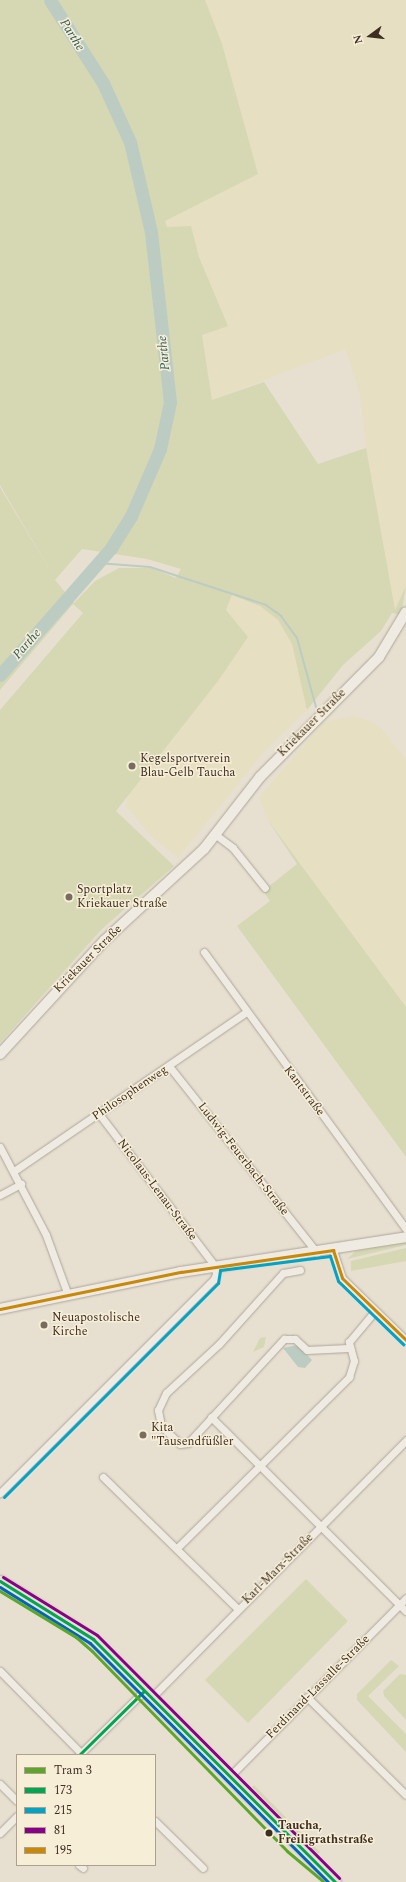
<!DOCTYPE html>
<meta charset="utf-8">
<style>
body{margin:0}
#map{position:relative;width:406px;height:1882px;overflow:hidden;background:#e7e0d1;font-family:Spectral,serif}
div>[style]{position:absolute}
.farmland>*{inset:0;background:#e6dfc2}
.green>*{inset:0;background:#d6d7b3}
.water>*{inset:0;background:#bcccc2}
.stream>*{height:2px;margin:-1px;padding:0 1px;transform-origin:1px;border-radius:1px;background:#bcccc2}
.river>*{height:13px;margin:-6.5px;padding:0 6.5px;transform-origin:6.5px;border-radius:6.5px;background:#bcccc2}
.roads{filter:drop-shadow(0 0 1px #ada599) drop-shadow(0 0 1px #ada599)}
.street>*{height:7px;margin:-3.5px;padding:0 3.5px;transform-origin:3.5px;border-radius:3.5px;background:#efebe3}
.secondary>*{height:10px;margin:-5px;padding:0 5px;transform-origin:5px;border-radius:5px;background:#efebe3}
.primary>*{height:11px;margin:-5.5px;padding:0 5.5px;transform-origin:5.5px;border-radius:5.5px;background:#e6e1d4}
.bus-1>*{height:3px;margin:-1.5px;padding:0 1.5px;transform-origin:1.5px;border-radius:1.5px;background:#00a651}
.bus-2>*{height:3px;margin:-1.5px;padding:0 1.5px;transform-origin:1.5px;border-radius:1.5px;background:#03a3c5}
.bus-3>*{height:3px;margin:-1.5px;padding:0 1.5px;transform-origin:1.5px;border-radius:1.5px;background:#808}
.bus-4>*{height:3px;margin:-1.5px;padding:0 1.5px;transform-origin:1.5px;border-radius:1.5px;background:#c88808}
.bus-5>*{height:3px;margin:-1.5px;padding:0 1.5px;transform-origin:1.5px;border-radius:1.5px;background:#0065bd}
.tram-1>*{height:3px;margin:-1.5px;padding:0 1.5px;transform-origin:1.5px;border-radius:1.5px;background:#5ea62b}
.dots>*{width:11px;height:11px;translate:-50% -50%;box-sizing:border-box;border:2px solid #f7eed8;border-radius:50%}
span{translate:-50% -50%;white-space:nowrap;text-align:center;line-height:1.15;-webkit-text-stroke:3px #f7eed8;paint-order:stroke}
.street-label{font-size:12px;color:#3d2e20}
.poi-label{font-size:12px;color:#3d2e20}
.left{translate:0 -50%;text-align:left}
.stop-label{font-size:12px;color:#3d2e20;font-weight:700}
.water-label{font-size:13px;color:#2f5d5a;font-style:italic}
.legend{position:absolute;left:16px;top:1754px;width:140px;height:112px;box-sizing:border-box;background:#f7eed8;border:1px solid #ada18e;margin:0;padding:5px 7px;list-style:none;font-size:12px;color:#3d2e20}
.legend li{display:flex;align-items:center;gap:8px;height:20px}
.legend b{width:20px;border:1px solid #ada18e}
.north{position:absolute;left:350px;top:16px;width:40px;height:40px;-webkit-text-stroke:3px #f7eed8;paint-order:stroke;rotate:255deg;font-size:11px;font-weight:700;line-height:16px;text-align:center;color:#3d2e20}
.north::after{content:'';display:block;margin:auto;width:14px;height:18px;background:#3d2e20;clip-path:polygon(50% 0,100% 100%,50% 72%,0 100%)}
</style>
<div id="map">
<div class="farmland">
<i style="clip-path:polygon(205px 0,406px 0,406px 586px,395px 611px,369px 472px,360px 395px,346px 349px,212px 400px,202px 335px,228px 325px,199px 257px,191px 226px,167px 227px,165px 221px,258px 174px,222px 44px)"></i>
<i style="clip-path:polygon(232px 595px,260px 606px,278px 620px,292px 644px,307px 710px,262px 754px,178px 858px,150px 835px,126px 806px,127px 796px,218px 681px,247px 637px,226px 610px)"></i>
<i style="clip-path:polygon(354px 716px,371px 721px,384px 731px,406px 760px,406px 1007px,267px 819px,259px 797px,324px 722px)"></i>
</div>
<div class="green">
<i style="clip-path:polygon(evenodd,0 0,205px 0,222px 44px,258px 174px,165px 221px,167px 227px,191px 226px,199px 257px,228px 326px,202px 335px,212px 400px,264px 382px,318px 464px,366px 448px,395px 610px,406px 586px,401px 615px,392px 613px,381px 631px,343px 665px,307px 710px,292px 644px,278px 620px,260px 606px,232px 595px,226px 610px,248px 637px,218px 681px,116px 811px,174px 866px,102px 929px,0 1043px,0 710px,83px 613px,73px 604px,0 690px,0 487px,54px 577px,0 485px,0 0,82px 549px,147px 559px,181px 569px,176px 578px,151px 568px,119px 568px,95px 581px,74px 603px,55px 580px,82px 549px)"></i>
<i style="clip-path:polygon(267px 819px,406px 1007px,406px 1157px,237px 926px,270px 901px,263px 891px,297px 864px)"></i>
<i style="clip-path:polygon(406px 1241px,406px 1245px,347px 1259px,356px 1251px)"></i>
<i style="clip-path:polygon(406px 1248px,406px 1261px,351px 1271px,351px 1261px)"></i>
<i style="clip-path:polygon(266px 1337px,264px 1347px,253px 1352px,260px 1338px)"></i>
<i style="clip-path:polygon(306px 1579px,348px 1621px,248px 1723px,205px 1680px)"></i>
<i style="clip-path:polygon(391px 1660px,399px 1666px,368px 1696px,406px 1734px,406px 1752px,357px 1700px,357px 1694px)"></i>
<i style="clip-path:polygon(400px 1674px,406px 1675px,406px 1720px,384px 1696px,383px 1691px)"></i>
<i style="clip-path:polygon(254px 1785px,320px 1852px,318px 1854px,252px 1787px)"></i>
</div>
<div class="water">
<i style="clip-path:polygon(298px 1345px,312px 1360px,305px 1368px,298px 1367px,283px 1348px)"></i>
</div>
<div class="stream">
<i style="left:98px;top:563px;width:52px;rotate:4.4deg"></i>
<i style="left:150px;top:567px;width:122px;rotate:18.1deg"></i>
<i style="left:266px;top:605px;width:19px;rotate:36deg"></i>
<i style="left:281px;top:616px;width:27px;rotate:54deg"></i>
<i style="left:297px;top:638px;width:72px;rotate:74.6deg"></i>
</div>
<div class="river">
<i style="left:0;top:675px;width:169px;rotate:-48.8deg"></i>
<i style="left:111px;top:548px;width:38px;rotate:-58deg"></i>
<i style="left:131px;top:516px;width:73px;rotate:-66.6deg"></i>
<i style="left:160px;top:449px;width:48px;rotate:-78deg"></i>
<i style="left:170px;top:402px;width:171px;rotate:-96.4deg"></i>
<i style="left:151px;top:232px;width:92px;rotate:-103.1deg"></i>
<i style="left:130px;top:142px;width:65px;rotate:-114.6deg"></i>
<i style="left:103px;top:83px;width:98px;rotate:-122.6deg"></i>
</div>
<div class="roads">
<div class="street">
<i style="left:216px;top:835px;width:21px;rotate:37deg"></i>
<i style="left:233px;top:848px;width:51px;rotate:51.3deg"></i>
<i style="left:204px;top:952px;width:343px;rotate:53.9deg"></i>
<i style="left:169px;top:1066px;width:238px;rotate:51.6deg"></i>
<i style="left:0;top:1147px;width:99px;rotate:62.4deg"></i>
<i style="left:46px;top:1235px;width:64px;rotate:69.9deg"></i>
<i style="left:14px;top:1171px;width:281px;rotate:-34.4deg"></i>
<i style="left:0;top:1195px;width:24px;rotate:-28deg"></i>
<i style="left:333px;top:1250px;width:29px;rotate:72deg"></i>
<i style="left:342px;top:1278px;width:89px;rotate:44.1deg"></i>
<i style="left:300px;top:1270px;width:17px;rotate:170deg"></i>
<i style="left:283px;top:1273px;width:96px;rotate:132deg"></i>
<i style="left:219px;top:1344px;width:72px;rotate:137.2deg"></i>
<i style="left:166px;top:1393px;width:19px;rotate:115deg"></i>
<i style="left:158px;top:1410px;width:16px;rotate:79deg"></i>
<i style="left:161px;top:1426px;width:26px;rotate:43deg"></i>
<i style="left:180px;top:1444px;width:8px;rotate:-7deg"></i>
<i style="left:188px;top:1443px;width:142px;rotate:-47.3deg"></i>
<i style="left:284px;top:1339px;width:11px"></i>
<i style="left:295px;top:1339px;width:16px;rotate:43deg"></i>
<i style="left:307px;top:1350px;width:41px;rotate:-2.8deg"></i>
<i style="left:211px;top:1417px;width:275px;rotate:44.9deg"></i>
<i style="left:103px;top:1477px;width:189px;rotate:44.4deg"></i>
<i style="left:0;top:1493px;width:303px;rotate:-45deg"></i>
<i style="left:214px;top:1279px;width:5px;rotate:-68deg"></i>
<i style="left:216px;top:1274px;width:8px;rotate:-97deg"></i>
<i style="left:215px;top:1266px;width:191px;rotate:-127.3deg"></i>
<i style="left:177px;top:1548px;width:243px;rotate:-44.8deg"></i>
<i style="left:349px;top:1377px;width:17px;rotate:-73deg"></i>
<i style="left:354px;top:1361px;width:20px;rotate:-105deg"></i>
<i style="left:349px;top:1342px;width:40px;rotate:-50deg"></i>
<i style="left:0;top:1671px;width:115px;rotate:45.4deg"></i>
<i style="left:307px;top:1697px;width:139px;rotate:44.7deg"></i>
<i style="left:151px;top:1698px;width:363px;rotate:-45.3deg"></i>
<i style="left:79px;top:1755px;width:91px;rotate:-44.6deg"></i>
<i style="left:230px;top:1776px;width:250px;rotate:-45.3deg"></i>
<i style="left:0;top:1784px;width:24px;rotate:45deg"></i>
<i style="left:155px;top:1821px;width:67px;rotate:44.4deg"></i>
<i style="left:0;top:1833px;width:24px;rotate:-45deg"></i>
<i style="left:79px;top:1865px;width:5px;rotate:37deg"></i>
</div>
<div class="secondary">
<i style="left:0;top:1054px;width:155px;rotate:-47.4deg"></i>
<i style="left:105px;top:940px;width:134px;rotate:-42.6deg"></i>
<i style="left:204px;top:849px;width:91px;rotate:-52.1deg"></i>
<i style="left:260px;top:777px;width:169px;rotate:-45.2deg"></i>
<i style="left:379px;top:657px;width:52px;rotate:-59deg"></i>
<i style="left:0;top:1309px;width:185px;rotate:-11.6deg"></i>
<i style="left:181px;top:1272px;width:228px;rotate:-8.8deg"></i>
</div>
<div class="primary">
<i style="left:0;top:1581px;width:110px;rotate:31.9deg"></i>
<i style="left:93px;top:1639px;width:343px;rotate:45.1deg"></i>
</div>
</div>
<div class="bus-1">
<i style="left:0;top:1581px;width:110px;rotate:31.9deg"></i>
<i style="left:93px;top:1639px;width:343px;rotate:45.1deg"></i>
<i style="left:79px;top:1755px;width:91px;rotate:-44.6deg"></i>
</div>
<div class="bus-2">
<i style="left:4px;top:1497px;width:303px;rotate:-45deg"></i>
<i style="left:218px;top:1283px;width:13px;rotate:-81deg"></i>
<i style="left:220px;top:1270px;width:111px;rotate:-7.3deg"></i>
<i style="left:330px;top:1256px;width:26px;rotate:72deg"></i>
<i style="left:338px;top:1281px;width:91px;rotate:44.1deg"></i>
</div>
<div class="bus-3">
<i style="left:3px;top:1577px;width:110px;rotate:31.7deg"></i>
<i style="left:97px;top:1635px;width:343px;rotate:45.1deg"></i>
</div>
<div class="bus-4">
<i style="left:0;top:1309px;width:185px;rotate:-11.6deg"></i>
<i style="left:181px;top:1272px;width:154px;rotate:-8.2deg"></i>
<i style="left:333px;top:1250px;width:29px;rotate:72deg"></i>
<i style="left:342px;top:1278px;width:89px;rotate:44.1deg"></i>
</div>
<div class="bus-5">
<i style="left:0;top:1587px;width:106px;rotate:31.9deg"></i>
<i style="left:90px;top:1643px;width:337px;rotate:45.1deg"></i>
</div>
<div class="tram-1">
<i style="left:0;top:1591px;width:89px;rotate:31.2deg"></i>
<i style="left:76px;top:1637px;width:21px;rotate:41deg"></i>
<i style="left:92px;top:1651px;width:279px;rotate:45.7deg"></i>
<i style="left:287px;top:1851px;width:48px;rotate:40deg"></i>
</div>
<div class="dots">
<i style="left:132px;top:766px;background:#786c5e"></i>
<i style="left:69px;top:897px;background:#786c5e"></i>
<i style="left:44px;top:1325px;background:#786c5e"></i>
<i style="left:143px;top:1435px;background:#786c5e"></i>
<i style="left:269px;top:1833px;background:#3d2e20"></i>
</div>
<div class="street-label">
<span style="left:312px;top:723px;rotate:-45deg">Kriekauer Straße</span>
<span style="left:88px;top:959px;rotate:-45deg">Kriekauer Straße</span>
<span style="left:304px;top:1091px;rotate:53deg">Kantstraße</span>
<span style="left:130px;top:1093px;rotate:-34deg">Philosophenweg</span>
<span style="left:243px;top:1159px;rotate:52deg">Ludwig-Feuerbach-Straße</span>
<span style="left:157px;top:1190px;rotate:53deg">Nicolaus-Lenau-Straße</span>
<span style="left:278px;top:1569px;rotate:-45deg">Karl-Marx-Straße</span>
<span style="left:318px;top:1687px;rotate:-45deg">Ferdinand-Lassalle-Straße</span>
</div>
<div class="poi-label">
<span class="left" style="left:140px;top:766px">Kegelsportverein<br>Blau-Gelb Taucha</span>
<span class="left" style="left:77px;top:897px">Sportplatz<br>Kriekauer Straße</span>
<span class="left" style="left:52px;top:1325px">Neuapostolische<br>Kirche</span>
<span class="left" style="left:151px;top:1435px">Kita<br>"Tausendfüßler</span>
</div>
<div class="stop-label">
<span class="left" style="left:278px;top:1833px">Taucha,<br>Freiligrathstraße</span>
</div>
<div class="water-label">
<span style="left:72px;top:35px;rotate:58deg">Parthe</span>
<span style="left:164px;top:353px;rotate:-96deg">Parthe</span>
<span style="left:27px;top:644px;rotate:-49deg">Parthe</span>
</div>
<ul class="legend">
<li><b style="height:5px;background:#5ea62b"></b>Tram 3</li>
<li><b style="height:5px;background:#00a651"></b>173</li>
<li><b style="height:5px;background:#03a3c5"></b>215</li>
<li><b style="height:5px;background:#808"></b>81</li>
<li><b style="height:5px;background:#c88808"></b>195</li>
</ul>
<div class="north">N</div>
</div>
